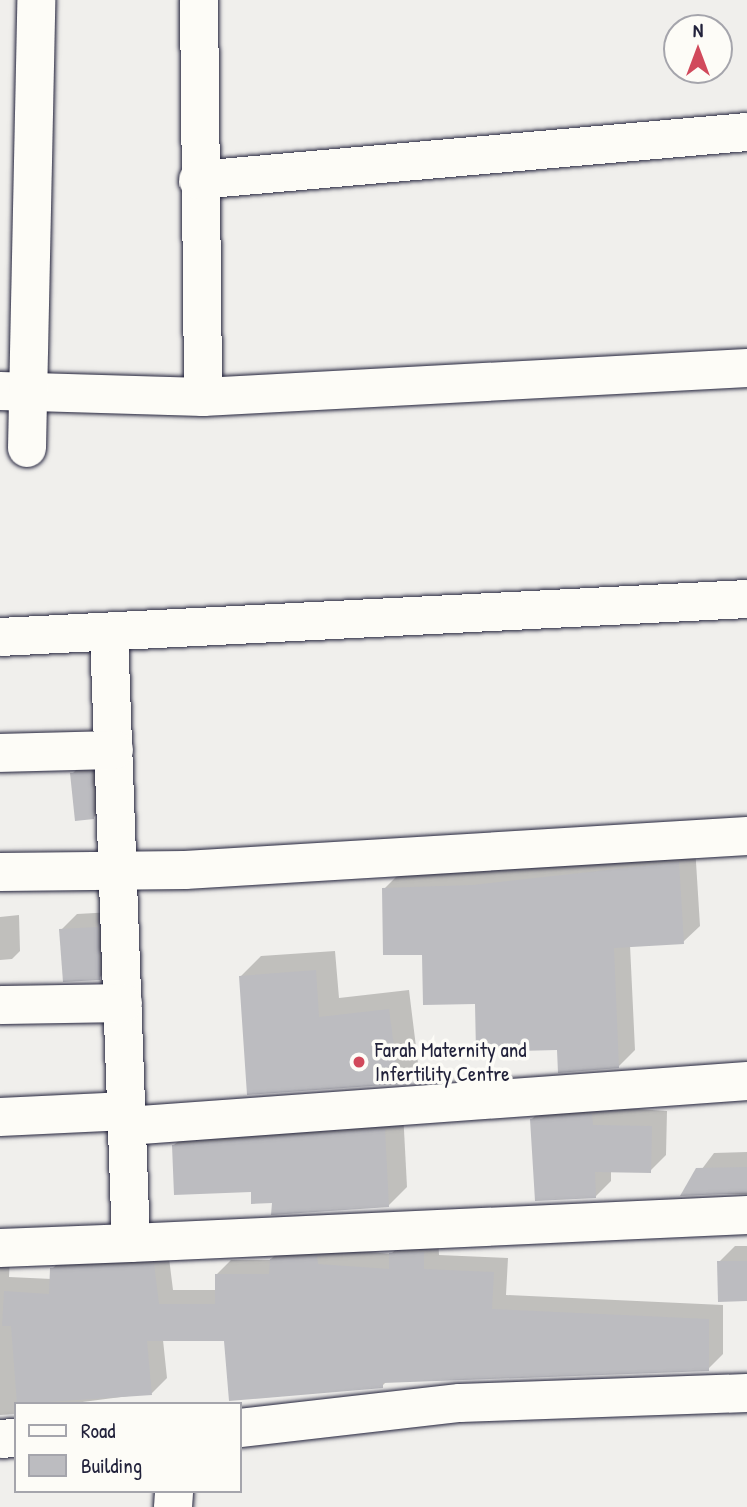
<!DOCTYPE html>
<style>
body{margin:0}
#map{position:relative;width:747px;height:1507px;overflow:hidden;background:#f0efec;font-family:"Patrick Hand",sans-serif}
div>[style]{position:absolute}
.shadow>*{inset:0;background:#0003}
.building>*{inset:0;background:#bcbcc0}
.roads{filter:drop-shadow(0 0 2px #22223b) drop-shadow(0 0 2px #22223b)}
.minor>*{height:38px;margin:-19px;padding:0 19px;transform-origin:19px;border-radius:19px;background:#fdfcf7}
.dots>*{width:19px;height:19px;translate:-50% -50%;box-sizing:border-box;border:4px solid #fdfcf7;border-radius:50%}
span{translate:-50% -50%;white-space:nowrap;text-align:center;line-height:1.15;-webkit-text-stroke:7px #fdfcf7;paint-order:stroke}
.poi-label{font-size:21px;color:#22223b}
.left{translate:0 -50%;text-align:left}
.legend{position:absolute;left:14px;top:1402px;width:228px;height:91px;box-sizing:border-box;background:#fdfcf7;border:2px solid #a5a5ac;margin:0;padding:9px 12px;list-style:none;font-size:21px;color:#22223b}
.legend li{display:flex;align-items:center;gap:14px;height:35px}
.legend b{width:35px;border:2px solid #a5a5ac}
.north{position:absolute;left:663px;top:14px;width:70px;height:70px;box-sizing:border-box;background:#fdfcf7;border:2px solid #a5a5ac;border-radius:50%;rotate:0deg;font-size:19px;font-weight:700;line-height:28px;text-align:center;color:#22223b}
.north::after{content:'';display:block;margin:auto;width:24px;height:32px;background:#d1495b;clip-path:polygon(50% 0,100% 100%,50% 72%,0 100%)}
</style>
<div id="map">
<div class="shadow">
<i style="clip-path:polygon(107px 757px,109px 802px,93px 818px,72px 774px,88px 758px)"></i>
<i style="clip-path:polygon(695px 846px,700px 926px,683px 942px,630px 945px,635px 1050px,618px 1067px,559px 1048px,477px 1003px,424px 953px,384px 889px,401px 872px)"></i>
<i style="clip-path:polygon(113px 912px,115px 962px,99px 978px,61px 930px,77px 914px)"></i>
<i style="clip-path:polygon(19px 915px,20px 951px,12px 959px,0 960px,0 917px)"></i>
<i style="clip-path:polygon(335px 951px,339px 998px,409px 990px,418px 1063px,398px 1083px,241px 976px,261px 956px)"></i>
<i style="clip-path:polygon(548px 1103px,667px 1111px,666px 1155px,650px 1171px,611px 1171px,611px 1181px,595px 1197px,532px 1119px)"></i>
<i style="clip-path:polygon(403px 1111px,407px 1187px,388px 1206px,273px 1201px,174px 1145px,193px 1127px)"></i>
<i style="clip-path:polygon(747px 1152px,747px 1194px,683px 1194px,714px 1153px)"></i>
<i style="clip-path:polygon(438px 1237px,439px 1255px,508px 1258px,506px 1295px,723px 1305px,723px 1354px,708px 1369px,387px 1381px,382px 1386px,225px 1340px,163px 1340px,167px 1378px,152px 1393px,67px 1404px,16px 1404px,16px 1414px,0 1415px,0 1258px,10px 1258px,9px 1277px,52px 1279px,52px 1269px,67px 1254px,168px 1250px,173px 1290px,216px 1290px,216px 1275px,231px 1260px,270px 1260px,286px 1244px,391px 1254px,406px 1239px)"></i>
<i style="clip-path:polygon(735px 1246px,747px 1246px,747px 1300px,719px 1262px)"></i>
</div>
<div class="building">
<i style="clip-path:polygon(92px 772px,94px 819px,75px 821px,70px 773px)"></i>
<i style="clip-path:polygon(679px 862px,684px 944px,614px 948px,619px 1068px,558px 1073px,557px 1050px,476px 1052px,475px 1004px,423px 1005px,422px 955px,383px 955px,382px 888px,473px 885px)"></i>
<i style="clip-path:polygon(98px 927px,100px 980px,63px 982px,59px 929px)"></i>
<i style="clip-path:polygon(316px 970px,319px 1017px,389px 1009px,399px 1084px,247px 1095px,239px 976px)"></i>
<i style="clip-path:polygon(592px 1114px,593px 1125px,652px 1126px,651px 1173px,595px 1172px,596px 1198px,535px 1201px,530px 1119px)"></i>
<i style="clip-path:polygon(385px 1129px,389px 1207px,271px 1215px,272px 1203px,251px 1204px,251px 1192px,174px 1195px,172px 1145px)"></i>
<i style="clip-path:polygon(747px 1167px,747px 1193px,680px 1196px,696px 1168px)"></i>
<i style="clip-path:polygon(424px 1252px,424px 1269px,494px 1272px,492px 1309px,709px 1319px,709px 1371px,383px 1383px,383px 1388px,229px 1401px,224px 1341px,147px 1341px,152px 1395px,17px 1404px,11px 1326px,2px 1326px,4px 1291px,49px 1294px,50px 1268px,154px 1264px,159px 1304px,215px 1304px,215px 1274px,269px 1274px,270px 1259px,317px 1256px,318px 1264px,389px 1269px,389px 1253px)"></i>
<i style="clip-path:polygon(717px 1261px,747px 1261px,747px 1301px,718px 1302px)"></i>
</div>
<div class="roads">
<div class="minor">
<i style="left:199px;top:0;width:397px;rotate:89.4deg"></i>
<i style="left:198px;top:180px;width:551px;rotate:-5deg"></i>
<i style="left:0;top:391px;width:203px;rotate:1.7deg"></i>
<i style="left:203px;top:397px;width:545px;rotate:-3.05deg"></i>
<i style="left:27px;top:448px;width:448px;rotate:-88.8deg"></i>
<i style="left:109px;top:633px;width:610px;rotate:87.93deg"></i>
<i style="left:131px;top:1243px;width:617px;rotate:-2.6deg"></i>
<i style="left:0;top:637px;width:748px;rotate:-2.91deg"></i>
<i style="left:0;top:753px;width:114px;rotate:-1.5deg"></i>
<i style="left:0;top:872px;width:185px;rotate:-0.6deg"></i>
<i style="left:185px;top:870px;width:563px;rotate:-3.46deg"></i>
<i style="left:0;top:1005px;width:123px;rotate:-0.9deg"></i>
<i style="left:0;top:1117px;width:127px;rotate:-2.7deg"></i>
<i style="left:127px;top:1126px;width:622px;rotate:-4.15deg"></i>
<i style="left:0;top:1248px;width:131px;rotate:-2.2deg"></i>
<i style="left:240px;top:1428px;width:221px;rotate:-6.5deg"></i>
<i style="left:460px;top:1403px;width:287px;rotate:-2deg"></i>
<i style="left:0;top:1439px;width:16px;rotate:-4deg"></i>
<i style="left:173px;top:1507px;width:16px;rotate:-86deg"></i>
</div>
</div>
<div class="dots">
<i style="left:359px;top:1062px;background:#d1495b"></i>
</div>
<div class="poi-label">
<span class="left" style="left:375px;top:1062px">Farah Maternity and<br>Infertility Centre</span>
</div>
<ul class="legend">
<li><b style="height:9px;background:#fdfcf7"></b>Road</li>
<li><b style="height:19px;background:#bcbcc0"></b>Building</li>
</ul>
<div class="north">N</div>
</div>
